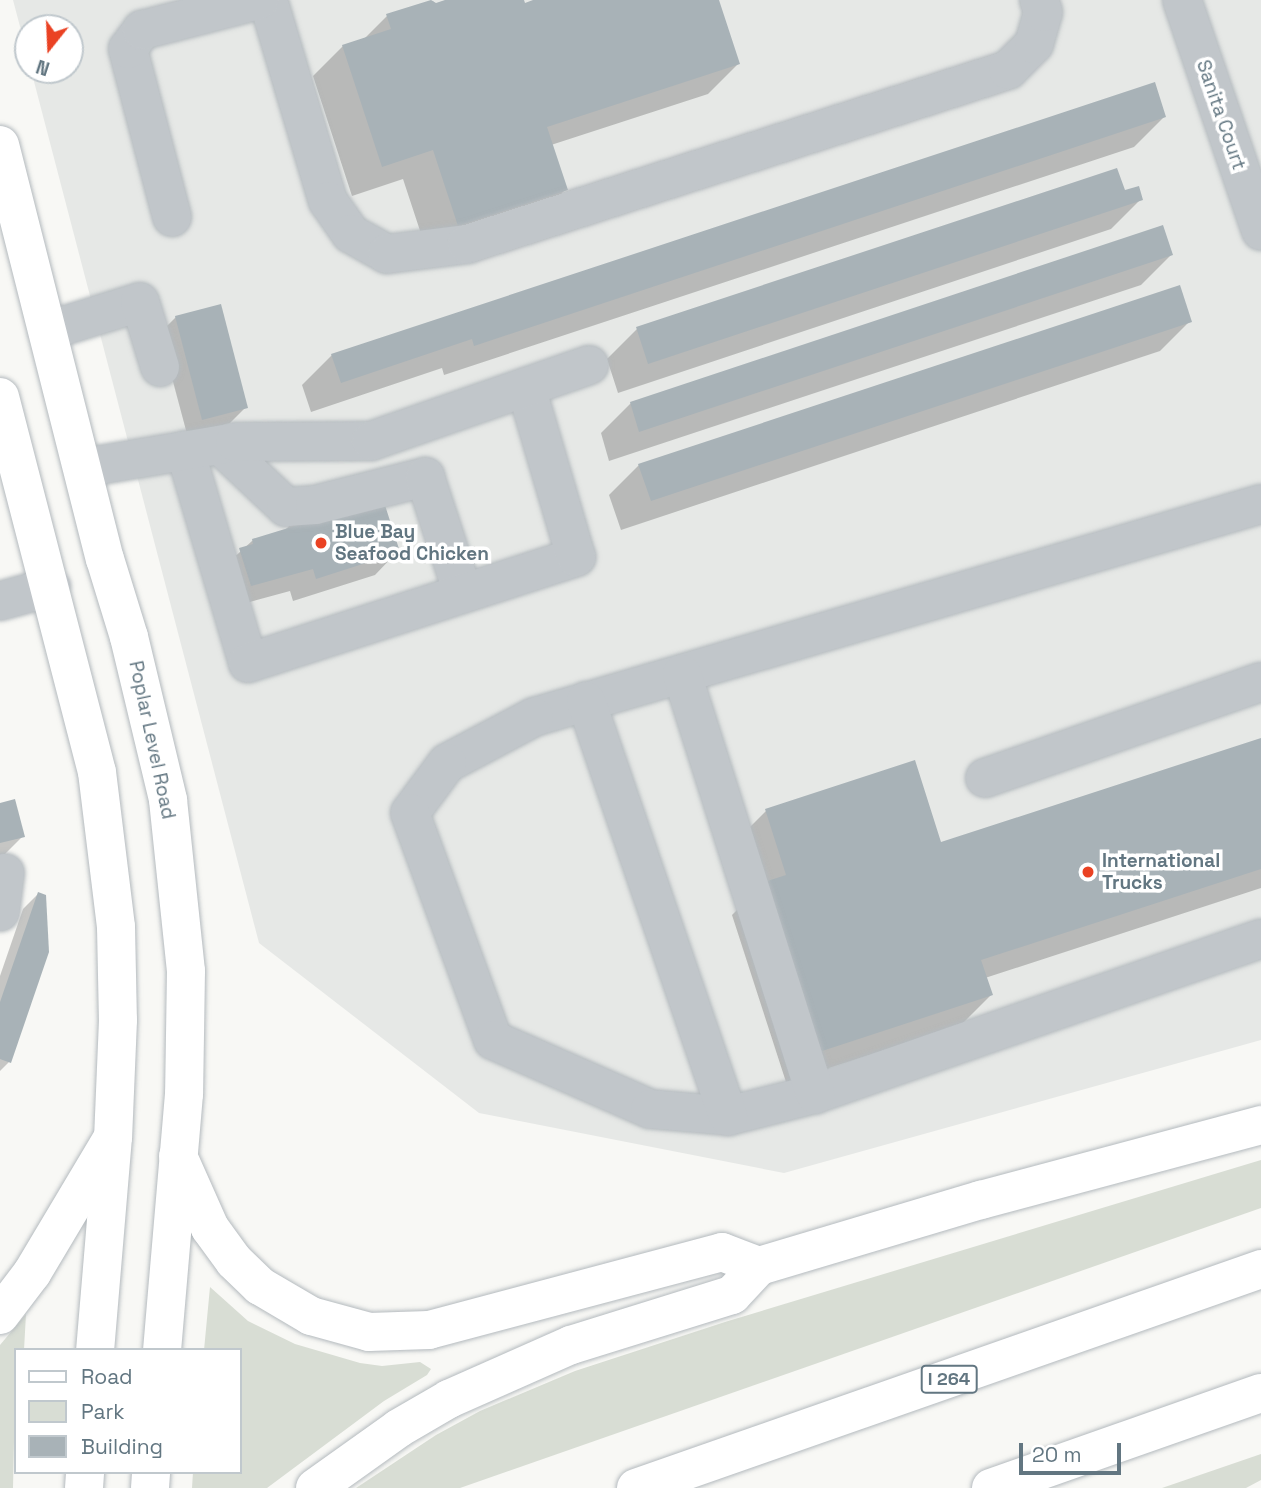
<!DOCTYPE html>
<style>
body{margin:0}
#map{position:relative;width:1261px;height:1488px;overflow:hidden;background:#f8f8f5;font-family:"Space Grotesk",sans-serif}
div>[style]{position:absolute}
.built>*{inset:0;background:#e6e8e6}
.green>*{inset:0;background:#d8ddd4}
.shadow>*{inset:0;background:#0003}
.building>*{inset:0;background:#a8b2b7}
.roads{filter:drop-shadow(0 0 2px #b4babe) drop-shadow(0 0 2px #b4babe)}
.minor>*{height:38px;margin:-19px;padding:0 19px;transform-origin:19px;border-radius:19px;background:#c1c6ca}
.major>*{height:38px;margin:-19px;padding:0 19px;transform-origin:19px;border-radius:19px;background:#fff}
.highway>*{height:38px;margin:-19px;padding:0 19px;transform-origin:19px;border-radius:19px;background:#fff}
.dots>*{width:19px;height:19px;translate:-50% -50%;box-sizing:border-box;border:4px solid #fff;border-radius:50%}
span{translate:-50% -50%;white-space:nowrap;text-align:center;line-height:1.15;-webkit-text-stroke:7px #fff;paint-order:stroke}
.shield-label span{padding:2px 5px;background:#fff;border:2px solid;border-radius:5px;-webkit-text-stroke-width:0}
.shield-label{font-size:18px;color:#627681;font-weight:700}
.street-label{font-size:19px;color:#627681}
.poi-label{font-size:19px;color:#627681;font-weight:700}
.left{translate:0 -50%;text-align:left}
.legend{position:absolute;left:14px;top:1348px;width:228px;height:126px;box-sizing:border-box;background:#fff;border:2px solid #c0c8cd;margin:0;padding:9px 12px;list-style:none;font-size:21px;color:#627681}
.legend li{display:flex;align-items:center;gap:14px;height:35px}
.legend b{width:35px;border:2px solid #c0c8cd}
.north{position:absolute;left:14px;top:14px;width:70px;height:70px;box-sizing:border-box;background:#fff;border:2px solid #c0c8cd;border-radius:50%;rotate:198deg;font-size:19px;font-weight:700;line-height:28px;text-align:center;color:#627681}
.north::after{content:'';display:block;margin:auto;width:24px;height:32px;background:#ea4223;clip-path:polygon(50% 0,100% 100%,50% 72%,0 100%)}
.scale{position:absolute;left:1019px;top:1443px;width:102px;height:32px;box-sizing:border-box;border:4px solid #627681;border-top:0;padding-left:9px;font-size:21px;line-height:24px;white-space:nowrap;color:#627681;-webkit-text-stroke:5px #fff;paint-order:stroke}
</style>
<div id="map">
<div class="built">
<i style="clip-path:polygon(13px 0,1261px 0,1261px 1040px,784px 1173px,479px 1113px,259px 943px,31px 70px,70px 70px,70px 28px,28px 28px,28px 57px)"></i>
</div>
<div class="green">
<i style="clip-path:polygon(1261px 1160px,1261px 1208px,460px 1488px,356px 1488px,436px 1435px,480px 1411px,575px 1371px,725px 1322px)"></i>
<i style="clip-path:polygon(210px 1287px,248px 1321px,295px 1344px,360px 1363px,382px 1366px,420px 1362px,431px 1369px,427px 1375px,384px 1401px,267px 1488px,192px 1488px,193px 1472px,240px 1472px,240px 1350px,204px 1350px)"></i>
<i style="clip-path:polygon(26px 1314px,24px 1350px,16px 1350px,13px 1488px,0 1488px,0 1345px)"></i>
<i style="clip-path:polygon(1261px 1454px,1261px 1480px,1246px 1488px,1162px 1488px)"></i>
</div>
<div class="shadow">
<i style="clip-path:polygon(451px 0,522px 0,523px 5px,539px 0,717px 0,738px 64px,708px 94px,551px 145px,566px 189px,536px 219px,428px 255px,403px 179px,352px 196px,313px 76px,343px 46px,363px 40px,387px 16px,433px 1px,435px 5px)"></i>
<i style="clip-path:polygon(1164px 117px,1134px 147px,444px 375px,442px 368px,311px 412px,302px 385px,332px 355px)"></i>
<i style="clip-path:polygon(1116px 170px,1124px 192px,1141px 199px,1111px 229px,618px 393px,607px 359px,637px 329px)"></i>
<i style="clip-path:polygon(1171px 255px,1141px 285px,609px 461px,601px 433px,631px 403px)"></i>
<i style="clip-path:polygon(176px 317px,246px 407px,230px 423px,187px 434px,160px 333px)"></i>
<i style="clip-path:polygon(1190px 321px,1160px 351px,621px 530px,609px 495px,639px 465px)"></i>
<i style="clip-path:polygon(296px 519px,398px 551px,375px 575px,293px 601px,290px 591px,228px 608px,217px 573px,252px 541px,285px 530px)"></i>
<i style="clip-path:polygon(1261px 740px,1261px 888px,985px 978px,991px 995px,961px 1025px,786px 1082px,732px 915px,753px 894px,736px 841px,766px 811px,940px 844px)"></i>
<i style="clip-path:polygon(0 805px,23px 836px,0 859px)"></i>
<i style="clip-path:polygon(38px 894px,9px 1062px,0 1071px,0 976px,23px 909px)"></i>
</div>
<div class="building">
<i style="clip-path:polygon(431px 0,436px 3px,445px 0,524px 0,525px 3px,533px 0,719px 0,740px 64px,547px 127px,568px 190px,458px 226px,433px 150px,382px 167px,342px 45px,391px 29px,386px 14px)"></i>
<i style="clip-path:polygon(1155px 82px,1166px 117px,474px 346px,472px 339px,341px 383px,331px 354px)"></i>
<i style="clip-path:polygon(1117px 168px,1125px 190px,1139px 186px,1143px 200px,648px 364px,636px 327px)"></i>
<i style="clip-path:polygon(1163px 225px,1173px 255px,639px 432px,630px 402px)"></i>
<i style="clip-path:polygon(1180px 285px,1192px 322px,651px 501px,638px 464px)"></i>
<i style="clip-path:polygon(221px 304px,248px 408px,202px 420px,175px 316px)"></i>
<i style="clip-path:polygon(383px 499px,400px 552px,316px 579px,313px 569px,251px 586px,239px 548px,253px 544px,252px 539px)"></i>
<i style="clip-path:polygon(1261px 738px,1261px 869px,981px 960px,993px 995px,816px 1053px,761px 883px,786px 875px,765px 809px,915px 760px,941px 842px)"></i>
<i style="clip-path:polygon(15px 799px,25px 837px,0 843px,0 803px)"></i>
<i style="clip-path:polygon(38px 892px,46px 895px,49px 952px,11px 1063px,0 1059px,0 1002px)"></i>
</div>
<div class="roads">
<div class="minor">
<i style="left:268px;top:0;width:210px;rotate:73.4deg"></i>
<i style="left:328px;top:201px;width:40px;rotate:55.1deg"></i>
<i style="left:351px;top:234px;width:41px;rotate:29.1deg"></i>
<i style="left:387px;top:254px;width:81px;rotate:-7.1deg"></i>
<i style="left:467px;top:244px;width:568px;rotate:-17.83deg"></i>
<i style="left:1008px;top:70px;width:37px;rotate:-45deg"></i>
<i style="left:1034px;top:44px;width:33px;rotate:-74deg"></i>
<i style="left:1043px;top:12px;width:13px;rotate:-108deg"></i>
<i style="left:1182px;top:0;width:244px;rotate:71.1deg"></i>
<i style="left:172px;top:217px;width:174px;rotate:-104.7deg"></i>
<i style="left:128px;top:49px;width:24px;rotate:-54deg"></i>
<i style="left:142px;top:30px;width:121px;rotate:-14.4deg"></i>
<i style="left:47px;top:331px;width:97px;rotate:-17.3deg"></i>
<i style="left:140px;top:302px;width:68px;rotate:72.9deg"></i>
<i style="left:220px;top:445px;width:91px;rotate:43.2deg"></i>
<i style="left:286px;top:507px;width:29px;rotate:-4deg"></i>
<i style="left:315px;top:505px;width:114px;rotate:-14.3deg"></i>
<i style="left:425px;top:477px;width:122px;rotate:71.9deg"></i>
<i style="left:185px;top:450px;width:222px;rotate:73.5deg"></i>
<i style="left:248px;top:663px;width:345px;rotate:-17.9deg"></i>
<i style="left:576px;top:557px;width:177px;rotate:-106.4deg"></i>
<i style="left:82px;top:468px;width:155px;rotate:-9.6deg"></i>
<i style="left:235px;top:442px;width:136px;rotate:-0.4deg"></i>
<i style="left:371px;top:441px;width:231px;rotate:-19.2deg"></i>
<i style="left:1261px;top:504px;width:758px;rotate:163.67deg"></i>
<i style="left:534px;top:717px;width:98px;rotate:152.1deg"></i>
<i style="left:447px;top:763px;width:62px;rotate:126.5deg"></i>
<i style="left:410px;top:813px;width:242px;rotate:69.9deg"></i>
<i style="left:493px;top:1040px;width:171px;rotate:23.7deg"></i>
<i style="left:650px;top:1109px;width:78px;rotate:5.1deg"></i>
<i style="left:728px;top:1116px;width:90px;rotate:-14.2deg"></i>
<i style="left:815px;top:1094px;width:472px;rotate:-19.2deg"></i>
<i style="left:0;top:601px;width:53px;rotate:-15.4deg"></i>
<i style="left:682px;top:674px;width:441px;rotate:72.4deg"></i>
<i style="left:586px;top:701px;width:439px;rotate:71.1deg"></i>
<i style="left:985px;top:778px;width:292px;rotate:-19.2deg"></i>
<i style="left:0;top:874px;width:5px;rotate:-11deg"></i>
<i style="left:5px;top:873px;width:39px;rotate:97deg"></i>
</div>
<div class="major">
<i style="left:0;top:145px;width:427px;rotate:75.8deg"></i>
<i style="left:105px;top:559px;width:82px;rotate:72.9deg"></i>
<i style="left:129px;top:637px;width:168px;rotate:76.5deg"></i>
<i style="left:168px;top:800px;width:172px;rotate:84deg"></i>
<i style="left:186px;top:971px;width:123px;rotate:90.9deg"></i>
<i style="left:184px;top:1094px;width:257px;rotate:94.9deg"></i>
<i style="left:0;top:397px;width:387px;rotate:75.5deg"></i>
<i style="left:97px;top:772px;width:156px;rotate:83deg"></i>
<i style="left:116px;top:927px;width:93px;rotate:88.8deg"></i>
<i style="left:118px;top:1020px;width:117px;rotate:92.4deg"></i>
<i style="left:113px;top:1137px;width:214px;rotate:94.8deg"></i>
<i style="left:84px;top:1488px;width:16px;rotate:-86deg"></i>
<i style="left:150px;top:1488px;width:16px;rotate:-86deg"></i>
</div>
<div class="highway">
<i style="left:178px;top:1156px;width:79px;rotate:66deg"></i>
<i style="left:210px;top:1228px;width:41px;rotate:54deg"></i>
<i style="left:234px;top:1261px;width:36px;rotate:44deg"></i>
<i style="left:260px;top:1286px;width:59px;rotate:30.5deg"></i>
<i style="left:311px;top:1316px;width:60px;rotate:15.4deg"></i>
<i style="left:369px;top:1332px;width:60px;rotate:-1.9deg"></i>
<i style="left:429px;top:1330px;width:303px;rotate:-14.9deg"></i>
<i style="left:722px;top:1252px;width:40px;rotate:21deg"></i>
<i style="left:0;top:1315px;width:53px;rotate:-52.7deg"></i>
<i style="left:32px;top:1273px;width:158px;rotate:-59.2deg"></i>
<i style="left:315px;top:1488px;width:103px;rotate:-35.5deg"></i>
<i style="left:399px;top:1428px;width:58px;rotate:-30.1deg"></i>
<i style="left:449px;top:1399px;width:133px;rotate:-23.9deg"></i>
<i style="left:571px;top:1345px;width:169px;rotate:-17.3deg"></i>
<i style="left:732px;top:1295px;width:40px;rotate:-47deg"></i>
<i style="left:759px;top:1266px;width:232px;rotate:-16.6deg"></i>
<i style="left:981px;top:1200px;width:290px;rotate:-15deg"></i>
<i style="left:636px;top:1488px;width:662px;rotate:-19.31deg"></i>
<i style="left:991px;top:1488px;width:286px;rotate:-19.4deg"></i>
</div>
</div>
<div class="dots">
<i style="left:321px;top:543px;background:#ea4223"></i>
<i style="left:1088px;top:872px;background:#ea4223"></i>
</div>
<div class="shield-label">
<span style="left:949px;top:1379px">I 264</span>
</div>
<div class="street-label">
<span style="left:1221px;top:115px;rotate:71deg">Sanita Court</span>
<span style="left:152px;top:740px;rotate:78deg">Poplar Level Road</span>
</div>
<div class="poi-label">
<span class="left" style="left:335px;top:543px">Blue Bay<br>Seafood Chicken</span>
<span class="left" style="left:1102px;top:872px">International<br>Trucks</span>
</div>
<ul class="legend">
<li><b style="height:9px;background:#fff"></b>Road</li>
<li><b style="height:19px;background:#d8ddd4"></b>Park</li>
<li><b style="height:19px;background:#a8b2b7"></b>Building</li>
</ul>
<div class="north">N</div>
<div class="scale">20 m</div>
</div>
